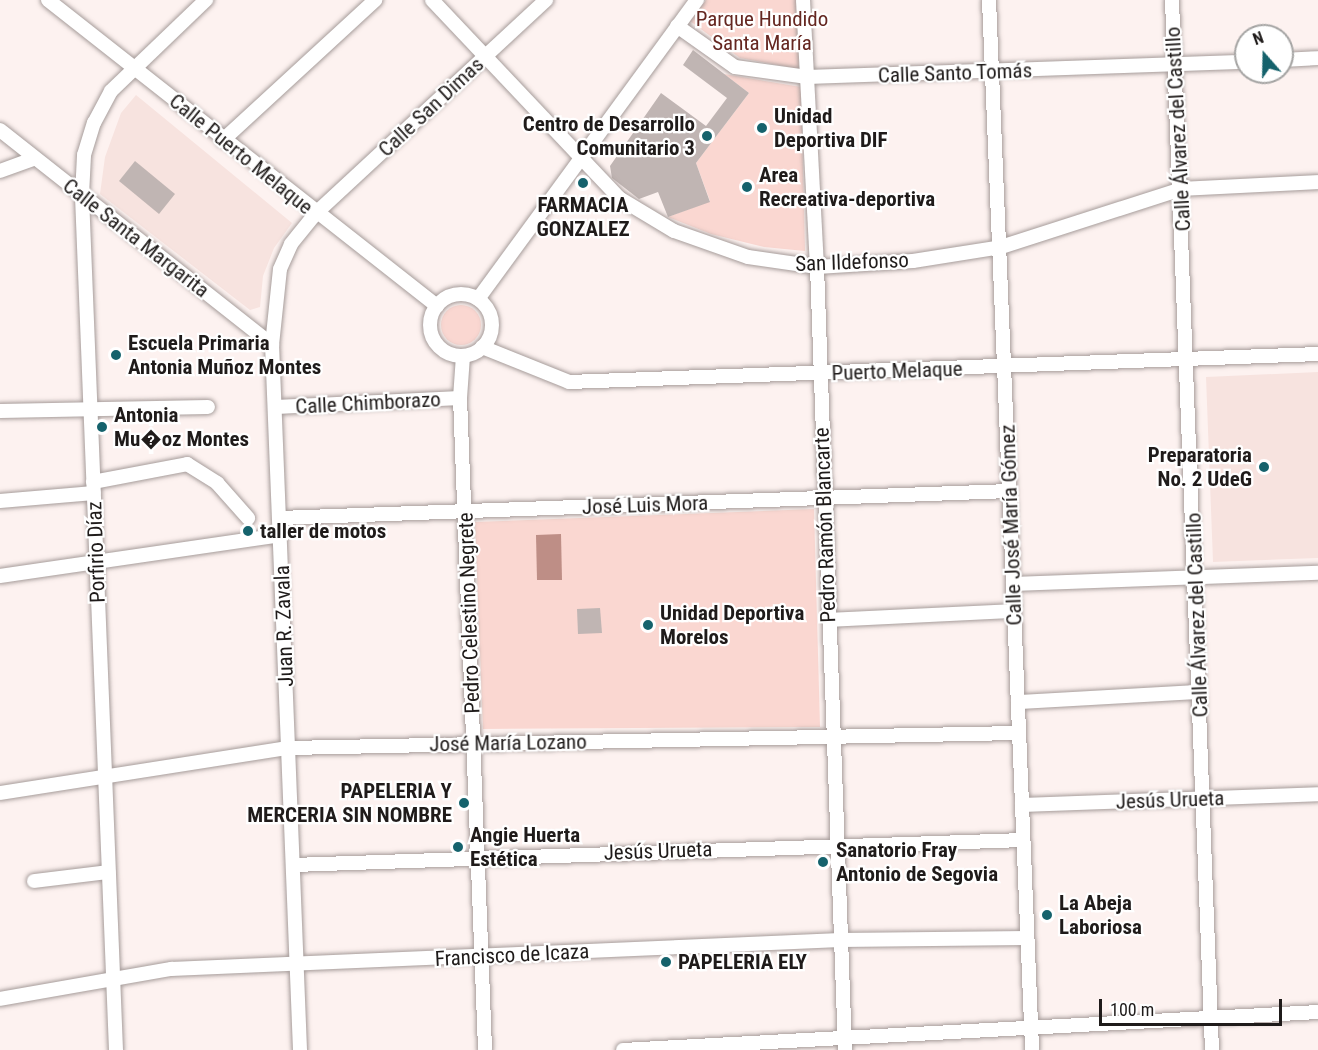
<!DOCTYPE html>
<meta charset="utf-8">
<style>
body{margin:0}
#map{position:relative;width:1318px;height:1050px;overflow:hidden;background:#fdf2f0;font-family:"Roboto Condensed",sans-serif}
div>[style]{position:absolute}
.built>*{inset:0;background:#f7e3df}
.green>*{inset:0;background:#fad7d1}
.round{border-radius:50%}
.water>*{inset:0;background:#be8e86}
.building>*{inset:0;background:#c0b5b3}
.roads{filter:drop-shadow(0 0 2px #a69c9a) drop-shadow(0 0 2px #a69c9a)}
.minor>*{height:14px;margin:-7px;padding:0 7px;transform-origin:7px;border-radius:7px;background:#fff}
.minor>.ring{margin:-7px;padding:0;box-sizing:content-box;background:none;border:14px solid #fff;border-radius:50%}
.dots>*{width:16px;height:16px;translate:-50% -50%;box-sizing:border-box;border:3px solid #fff;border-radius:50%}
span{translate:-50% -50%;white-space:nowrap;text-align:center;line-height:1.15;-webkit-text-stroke:4.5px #fff;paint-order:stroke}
.park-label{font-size:21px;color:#652721}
.street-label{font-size:21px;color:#1f1b1a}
.poi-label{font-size:21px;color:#1f1b1a;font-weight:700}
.left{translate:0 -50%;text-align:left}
.right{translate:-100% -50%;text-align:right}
.north{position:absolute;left:1234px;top:24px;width:60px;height:60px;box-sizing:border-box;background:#fff;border:2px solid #a5a4a3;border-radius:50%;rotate:340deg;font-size:16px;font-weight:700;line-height:24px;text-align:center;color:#1f1b1a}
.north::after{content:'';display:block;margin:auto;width:21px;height:27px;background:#15626c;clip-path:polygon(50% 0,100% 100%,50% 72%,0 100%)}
.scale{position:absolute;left:1099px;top:999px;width:183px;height:27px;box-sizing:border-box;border:3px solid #1f1b1a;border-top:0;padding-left:8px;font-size:18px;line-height:21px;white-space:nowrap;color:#1f1b1a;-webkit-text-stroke:4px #fff;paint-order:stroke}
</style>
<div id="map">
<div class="built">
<i style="clip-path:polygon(136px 95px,292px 223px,274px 248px,263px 276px,260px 307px,250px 310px,100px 194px,105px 157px,121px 113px)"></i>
<i style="clip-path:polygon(1318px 372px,1318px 558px,1213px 562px,1206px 377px)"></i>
</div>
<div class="green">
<i style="clip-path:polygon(706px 0,797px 0,799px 69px,740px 58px,690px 21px)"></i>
<i style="clip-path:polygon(724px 74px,801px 87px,805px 251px,764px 247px,711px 234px,668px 217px,710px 201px,696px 163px,749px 93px)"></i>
<i class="round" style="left:441px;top:305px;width:40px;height:40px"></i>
<i style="clip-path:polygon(814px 509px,820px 727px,483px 729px,475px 522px)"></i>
</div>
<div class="water">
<i style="clip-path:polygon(561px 534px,562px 580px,537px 580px,536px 535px)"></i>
</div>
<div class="building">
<i style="clip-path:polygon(693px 50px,749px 93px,696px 163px,710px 202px,668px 217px,658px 192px,639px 199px,612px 178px,610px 166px,661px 93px,706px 126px,727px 98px,683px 65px)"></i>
<i style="clip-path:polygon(135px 161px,175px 194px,159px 214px,119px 181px)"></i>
<i style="clip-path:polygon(600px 608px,602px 633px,578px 634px,577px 609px)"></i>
</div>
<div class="roads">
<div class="minor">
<i style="left:48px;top:0;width:495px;rotate:38.2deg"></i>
<i style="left:432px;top:0;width:272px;rotate:46.6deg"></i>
<i style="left:619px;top:198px;width:64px;rotate:31deg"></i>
<i style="left:674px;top:231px;width:78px;rotate:19.4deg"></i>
<i style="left:748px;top:257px;width:70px;rotate:8.2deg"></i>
<i style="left:817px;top:267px;width:96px;rotate:-3.6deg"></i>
<i style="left:913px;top:261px;width:89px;rotate:-9deg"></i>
<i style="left:1001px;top:247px;width:190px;rotate:-17.8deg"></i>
<i style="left:1182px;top:189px;width:136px;rotate:-2.9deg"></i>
<i style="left:803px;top:0;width:267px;rotate:87deg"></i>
<i style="left:817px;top:267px;width:784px;rotate:87.95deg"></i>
<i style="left:989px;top:0;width:1051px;rotate:87.65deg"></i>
<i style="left:1172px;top:0;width:1051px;rotate:87.82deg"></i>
<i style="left:677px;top:26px;width:71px;rotate:35.3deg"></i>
<i style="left:735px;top:67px;width:73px;rotate:7.9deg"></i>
<i style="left:807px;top:77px;width:439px;rotate:-2deg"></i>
<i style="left:1282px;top:60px;width:36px;rotate:-3deg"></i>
<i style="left:0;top:130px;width:347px;rotate:38.3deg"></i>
<i style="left:223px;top:140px;width:207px;rotate:-42.6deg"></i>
<i style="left:0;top:171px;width:37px;rotate:-20deg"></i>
<i class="ring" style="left:430px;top:294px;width:48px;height:48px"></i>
<i style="left:478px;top:299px;width:371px;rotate:-53.8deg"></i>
<i style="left:482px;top:347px;width:94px;rotate:21.9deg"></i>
<i style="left:569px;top:382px;width:750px;rotate:-2.14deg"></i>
<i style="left:463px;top:356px;width:42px;rotate:94.1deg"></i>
<i style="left:460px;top:398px;width:652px;rotate:87.8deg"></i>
<i style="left:276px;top:407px;width:184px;rotate:-2.8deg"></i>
<i style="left:0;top:411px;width:208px;rotate:-1.1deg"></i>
<i style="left:93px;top:482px;width:96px;rotate:-10.8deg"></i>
<i style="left:187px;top:464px;width:36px;rotate:32deg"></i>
<i style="left:217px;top:483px;width:47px;rotate:48.5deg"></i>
<i style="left:0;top:501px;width:94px;rotate:-4.9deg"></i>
<i style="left:280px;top:518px;width:730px;rotate:-2.12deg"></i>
<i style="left:0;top:576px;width:284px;rotate:-8.3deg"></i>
<i style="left:1013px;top:584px;width:305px;rotate:-2.1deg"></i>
<i style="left:829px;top:620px;width:185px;rotate:-2.8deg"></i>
<i style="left:1018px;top:702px;width:181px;rotate:-3.2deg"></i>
<i style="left:0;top:793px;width:291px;rotate:-8.9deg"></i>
<i style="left:288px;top:748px;width:731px;rotate:-1.18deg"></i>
<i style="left:1022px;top:805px;width:296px;rotate:-2.1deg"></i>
<i style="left:293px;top:865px;width:730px;rotate:-1.96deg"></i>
<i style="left:34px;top:881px;width:75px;rotate:-6.9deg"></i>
<i style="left:0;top:999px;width:174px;rotate:-10deg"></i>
<i style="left:171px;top:969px;width:670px;rotate:-2.48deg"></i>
<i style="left:840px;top:940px;width:187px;rotate:-0.6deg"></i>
<i style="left:116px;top:1050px;width:856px;rotate:-92.28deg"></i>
<i style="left:82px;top:195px;width:40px;rotate:-87.1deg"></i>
<i style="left:84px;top:155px;width:34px;rotate:-73deg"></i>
<i style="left:94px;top:123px;width:36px;rotate:-62deg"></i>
<i style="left:111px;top:91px;width:132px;rotate:-43.8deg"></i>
<i style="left:300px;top:1050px;width:706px;rotate:-92.27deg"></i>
<i style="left:272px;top:345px;width:76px;rotate:-84deg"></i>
<i style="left:280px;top:269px;width:27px;rotate:-66deg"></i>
<i style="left:291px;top:244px;width:38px;rotate:-51deg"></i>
<i style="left:315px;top:214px;width:315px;rotate:-42.8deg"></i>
<i style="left:623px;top:1050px;width:696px;rotate:-3.13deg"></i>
</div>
</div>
<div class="dots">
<i style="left:762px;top:128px;background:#15626c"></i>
<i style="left:707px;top:136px;background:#15626c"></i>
<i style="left:583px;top:183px;background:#15626c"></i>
<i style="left:747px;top:187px;background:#15626c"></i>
<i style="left:116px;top:355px;background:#15626c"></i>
<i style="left:102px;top:427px;background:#15626c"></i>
<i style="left:1264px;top:467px;background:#15626c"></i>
<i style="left:248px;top:531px;background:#15626c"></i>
<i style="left:648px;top:625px;background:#15626c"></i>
<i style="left:464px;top:803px;background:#15626c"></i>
<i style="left:458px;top:847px;background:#15626c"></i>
<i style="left:823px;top:862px;background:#15626c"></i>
<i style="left:1047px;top:915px;background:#15626c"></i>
<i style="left:666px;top:962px;background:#15626c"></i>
</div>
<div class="park-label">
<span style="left:762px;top:31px">Parque Hundido<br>Santa María</span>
</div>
<div class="street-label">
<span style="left:955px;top:73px;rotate:-2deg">Calle Santo Tomás</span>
<span style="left:431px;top:107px;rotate:-43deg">Calle San Dimas</span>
<span style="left:1178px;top:129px;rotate:-93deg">Calle Álvarez del Castillo</span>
<span style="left:241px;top:154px;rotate:39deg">Calle Puerto Melaque</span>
<span style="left:136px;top:238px;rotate:38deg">Calle Santa Margarita</span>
<span style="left:852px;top:262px;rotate:-2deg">San Ildefonso</span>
<span style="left:897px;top:371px;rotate:-2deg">Puerto Melaque</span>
<span style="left:368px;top:403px;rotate:-3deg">Calle Chimborazo</span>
<span style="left:645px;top:505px;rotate:-2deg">José Luis Mora</span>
<span style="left:825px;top:525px;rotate:-92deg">Pedro Ramón Blancarte</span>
<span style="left:1011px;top:525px;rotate:-92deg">Calle José María Gómez</span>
<span style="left:96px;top:552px;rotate:-92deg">Porfirio Díaz</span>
<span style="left:469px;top:613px;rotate:-92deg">Pedro Celestino Negrete</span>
<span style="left:1197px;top:615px;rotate:-92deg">Calle Álvarez del Castillo</span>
<span style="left:284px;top:626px;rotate:-92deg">Juan R. Zavala</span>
<span style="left:508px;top:743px;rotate:-1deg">José María Lozano</span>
<span style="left:1170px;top:800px;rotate:-2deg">Jesús Urueta</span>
<span style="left:658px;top:851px;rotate:-2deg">Jesús Urueta</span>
<span style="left:512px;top:955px;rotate:-3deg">Francisco de Icaza</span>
</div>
<div class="poi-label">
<span class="left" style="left:774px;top:128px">Unidad<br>Deportiva DIF</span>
<span class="right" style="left:695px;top:136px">Centro de Desarrollo<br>Comunitario 3</span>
<span class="left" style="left:759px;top:187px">Area<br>Recreativa-deportiva</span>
<span style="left:583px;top:217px">FARMACIA<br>GONZALEZ</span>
<span class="left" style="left:128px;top:355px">Escuela Primaria<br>Antonia Muñoz Montes</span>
<span class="left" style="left:114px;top:427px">Antonia<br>Mu�oz Montes</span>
<span class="right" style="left:1252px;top:467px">Preparatoria<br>No. 2 UdeG</span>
<span class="left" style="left:260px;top:531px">taller de motos</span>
<span class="left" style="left:660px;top:625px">Unidad Deportiva<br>Morelos</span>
<span class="right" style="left:452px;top:803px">PAPELERIA Y<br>MERCERIA SIN NOMBRE</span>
<span class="left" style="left:470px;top:847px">Angie Huerta<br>Estética</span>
<span class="left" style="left:836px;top:862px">Sanatorio Fray<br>Antonio de Segovia</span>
<span class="left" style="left:1059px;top:915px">La Abeja<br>Laboriosa</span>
<span class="left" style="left:678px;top:962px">PAPELERIA ELY</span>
</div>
<div class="north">N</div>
<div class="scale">100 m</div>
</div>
